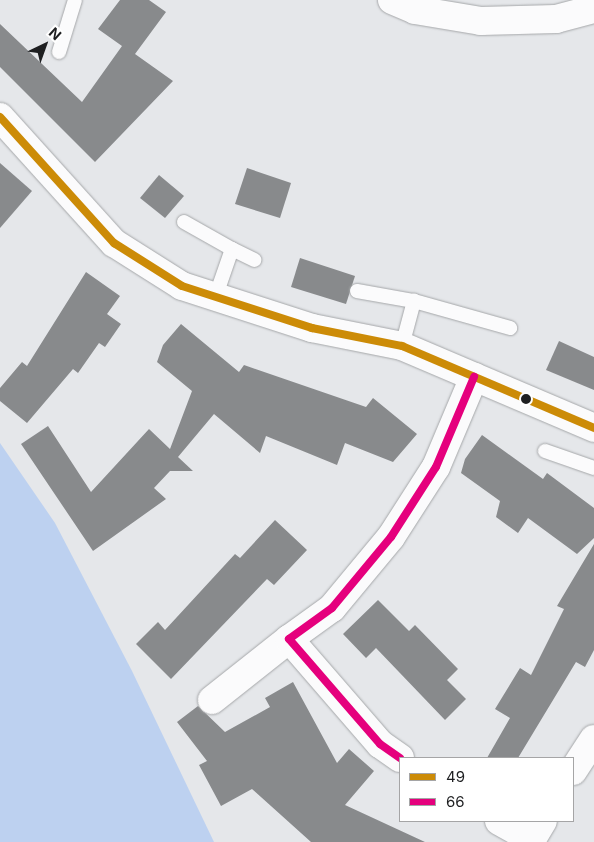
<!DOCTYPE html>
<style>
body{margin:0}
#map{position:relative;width:594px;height:842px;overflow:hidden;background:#e5e7ea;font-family:Inter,sans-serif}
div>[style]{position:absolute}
.green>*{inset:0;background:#bdd1f0}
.building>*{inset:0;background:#888a8c}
.roads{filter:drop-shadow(0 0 1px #a5a7a9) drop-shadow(0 0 1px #a5a7a9)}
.service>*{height:14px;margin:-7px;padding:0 7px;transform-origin:7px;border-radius:7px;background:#fbfbfc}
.minor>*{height:28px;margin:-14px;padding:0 14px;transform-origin:14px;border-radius:14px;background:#fbfbfc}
.bus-1>*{height:8px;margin:-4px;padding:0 4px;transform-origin:4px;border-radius:4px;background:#cc8b07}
.bus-2>*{height:8px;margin:-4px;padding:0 4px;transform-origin:4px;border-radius:4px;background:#e5007d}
.dots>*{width:14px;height:14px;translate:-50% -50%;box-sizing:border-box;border:2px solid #fff;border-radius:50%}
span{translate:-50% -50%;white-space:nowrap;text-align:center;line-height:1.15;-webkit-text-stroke:5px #fff;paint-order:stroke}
.legend{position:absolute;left:399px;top:757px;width:175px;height:65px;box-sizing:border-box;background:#fff;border:1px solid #a5a5a6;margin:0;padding:6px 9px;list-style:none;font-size:15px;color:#1e1f21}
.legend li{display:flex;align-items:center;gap:10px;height:25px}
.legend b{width:25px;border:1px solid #a5a5a6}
.north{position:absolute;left:20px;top:20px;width:50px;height:50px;-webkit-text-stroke:4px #fff;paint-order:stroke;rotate:42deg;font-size:14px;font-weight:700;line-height:20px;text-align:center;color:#1e1f21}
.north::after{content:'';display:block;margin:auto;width:18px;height:22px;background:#1e1f21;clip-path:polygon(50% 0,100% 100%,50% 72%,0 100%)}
</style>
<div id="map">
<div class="green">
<i style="clip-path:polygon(0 443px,55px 523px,132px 671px,214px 842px,0 842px)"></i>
</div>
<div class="building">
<i style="clip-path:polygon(120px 0,149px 0,166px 12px,135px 54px,173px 81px,95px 162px,0 67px,0 24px,82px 102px,122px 46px,98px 29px)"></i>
<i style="clip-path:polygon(0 163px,32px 191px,0 228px)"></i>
<i style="clip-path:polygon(247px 168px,291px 183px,280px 218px,235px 204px)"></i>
<i style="clip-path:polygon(159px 175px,184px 196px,165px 218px,140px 198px)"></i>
<i style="clip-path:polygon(300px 258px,355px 276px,346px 304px,291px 287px)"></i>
<i style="clip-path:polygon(86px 272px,120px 296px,107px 314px,121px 324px,105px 347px,99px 343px,78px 373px,73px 369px,27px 423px,0 401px,0 388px,22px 362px,27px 366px)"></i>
<i style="clip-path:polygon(181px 324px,239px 372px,244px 365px,366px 407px,373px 398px,417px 434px,393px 462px,345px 443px,337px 465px,266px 436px,260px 453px,214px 414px,178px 457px,193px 471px,170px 471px,154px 488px,166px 499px,93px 551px,21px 444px,48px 426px,91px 492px,149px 429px,170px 449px,192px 391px,157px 362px,163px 345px)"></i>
<i style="clip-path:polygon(559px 341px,594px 357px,594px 390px,546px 370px)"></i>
<i style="clip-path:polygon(482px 435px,543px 479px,547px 473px,594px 508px,594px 538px,577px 554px,528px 518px,518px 533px,496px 517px,500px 501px,461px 473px,465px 459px)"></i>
<i style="clip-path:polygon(275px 520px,307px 550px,274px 585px,267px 579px,171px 679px,136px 644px,158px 622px,165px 630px,235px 554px,240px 558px)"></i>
<i style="clip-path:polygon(594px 544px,594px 650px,585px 667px,576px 662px,518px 758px,487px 758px,510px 718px,495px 709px,520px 668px,531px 675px,564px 609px,557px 606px)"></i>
<i style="clip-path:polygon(378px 600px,409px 631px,415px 625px,458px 669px,447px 680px,466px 699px,445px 720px,376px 648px,366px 658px,343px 634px)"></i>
<i style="clip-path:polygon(293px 682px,337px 763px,349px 749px,374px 771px,345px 805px,425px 842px,311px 842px,252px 789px,221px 806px,199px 765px,207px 761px,177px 722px,198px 706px,225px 732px,270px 707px,265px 698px)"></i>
</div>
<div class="roads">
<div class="service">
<i style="left:59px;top:52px;width:54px;rotate:-72.9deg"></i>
<i style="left:184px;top:222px;width:55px;rotate:29.4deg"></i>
<i style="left:232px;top:249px;width:52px;rotate:109.1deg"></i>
<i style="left:232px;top:249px;width:25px;rotate:26deg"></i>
<i style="left:357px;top:291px;width:58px;rotate:10deg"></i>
<i style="left:402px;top:346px;width:47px;rotate:-75.1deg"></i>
<i style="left:414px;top:301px;width:100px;rotate:15.7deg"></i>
<i style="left:545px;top:451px;width:52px;rotate:19.1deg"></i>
</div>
<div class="minor">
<i style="left:392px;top:0;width:25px;rotate:23deg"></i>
<i style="left:415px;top:10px;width:67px;rotate:9.5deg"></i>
<i style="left:481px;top:21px;width:75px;rotate:-1.5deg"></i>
<i style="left:556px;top:19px;width:39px;rotate:-15deg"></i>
<i style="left:0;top:117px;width:170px;rotate:47.9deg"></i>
<i style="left:114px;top:243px;width:80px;rotate:32.3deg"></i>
<i style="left:182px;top:286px;width:137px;rotate:17.9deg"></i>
<i style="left:312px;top:328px;width:92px;rotate:11.3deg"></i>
<i style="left:402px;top:346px;width:209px;rotate:23.1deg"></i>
<i style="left:212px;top:700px;width:98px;rotate:-38.4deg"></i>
<i style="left:400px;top:758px;width:24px;rotate:-145deg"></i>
<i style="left:380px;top:744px;width:139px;rotate:-130.9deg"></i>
<i style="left:289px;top:639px;width:53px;rotate:-35.8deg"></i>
<i style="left:332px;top:608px;width:92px;rotate:-50.3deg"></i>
<i style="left:391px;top:537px;width:83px;rotate:-57.3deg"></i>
<i style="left:436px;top:467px;width:98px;rotate:-67.1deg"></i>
<i style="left:573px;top:771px;width:38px;rotate:-57deg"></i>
<i style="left:499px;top:821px;width:38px;rotate:29deg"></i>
<i style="left:532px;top:839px;width:21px;rotate:-59deg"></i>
</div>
</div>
<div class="bus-1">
<i style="left:0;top:117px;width:170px;rotate:47.9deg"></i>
<i style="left:114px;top:243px;width:80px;rotate:32.3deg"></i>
<i style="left:182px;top:286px;width:137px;rotate:17.9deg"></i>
<i style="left:312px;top:328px;width:92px;rotate:11.3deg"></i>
<i style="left:402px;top:346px;width:209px;rotate:23.1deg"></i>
</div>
<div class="bus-2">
<i style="left:400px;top:758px;width:24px;rotate:-145deg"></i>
<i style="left:380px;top:744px;width:139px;rotate:-130.9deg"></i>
<i style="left:289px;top:639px;width:53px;rotate:-35.8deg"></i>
<i style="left:332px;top:608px;width:92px;rotate:-50.3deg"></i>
<i style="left:391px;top:537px;width:83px;rotate:-57.3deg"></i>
<i style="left:436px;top:467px;width:98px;rotate:-67.1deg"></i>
</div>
<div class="dots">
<i style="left:526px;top:399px;background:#1e1f21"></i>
</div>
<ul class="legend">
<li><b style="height:6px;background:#cc8b07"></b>49</li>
<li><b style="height:6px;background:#e5007d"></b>66</li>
</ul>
<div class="north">N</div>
</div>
